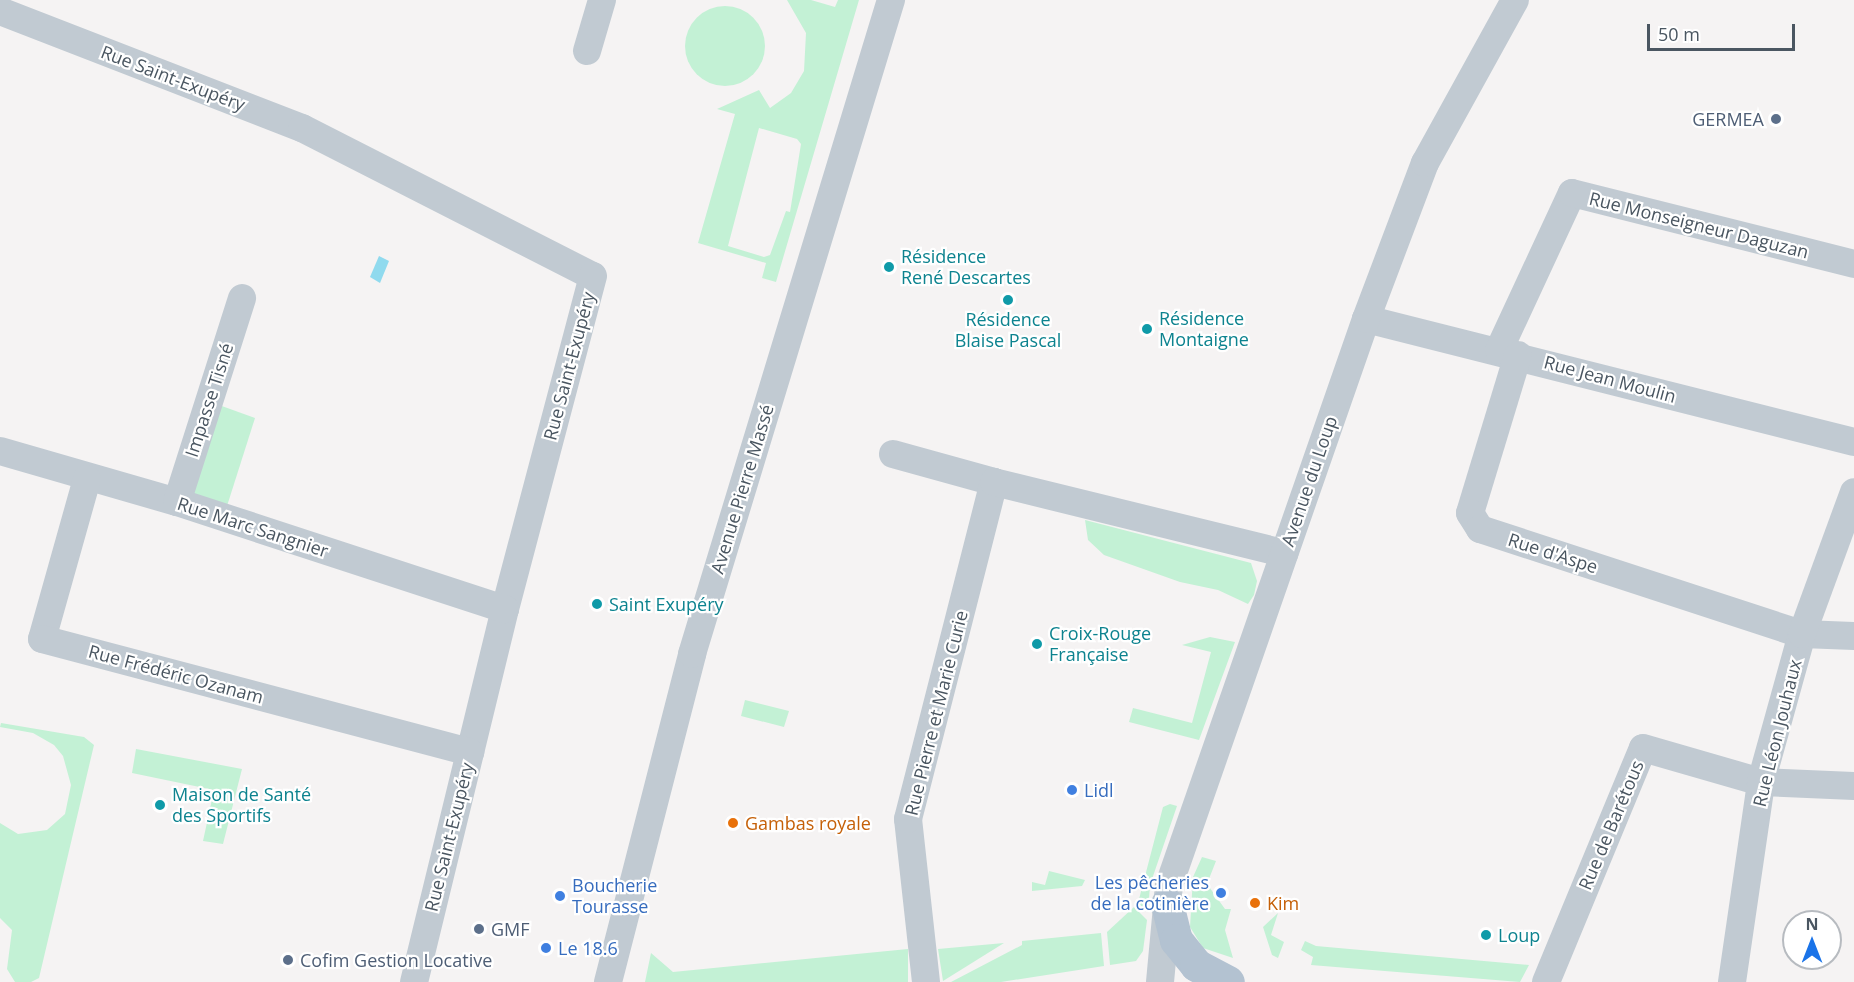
<!DOCTYPE html>
<meta charset="utf-8">
<style>
body{margin:0}
#map{position:relative;width:1854px;height:982px;overflow:hidden;background:#f5f3f3;font-family:"Open Sans",sans-serif}
div>[style]{position:absolute}
.green>*{inset:0;background:#c3f1d5}
.round{border-radius:50%}
.water>*{inset:0;background:#90daee}
.minor>*{height:28px;margin:-14px;padding:0 14px;transform-origin:14px;border-radius:14px;background:#c1cad2}
.major>*{height:33px;margin:-16.5px;padding:0 16.5px;transform-origin:16.5px;border-radius:16.5px;background:#b3c2d1}
.dots>*{width:16px;height:16px;translate:-50% -50%;box-sizing:border-box;border:3px solid #fff;border-radius:50%}
span{translate:-50% -50%;white-space:nowrap;text-align:center;line-height:1.15;-webkit-text-stroke:4.5px #fff;paint-order:stroke}
.street-label{font-size:18px;color:#4a5661}
.service-label{font-size:18px;color:#4e5e75}
.right{translate:-100% -50%;text-align:right}
.left{translate:0 -50%;text-align:left}
.culture-label{font-size:18px;color:#0d838f}
.shop-label{font-size:18px;color:#366cbe}
.food-label{font-size:18px;color:#c56008}
.north{position:absolute;left:1782px;top:910px;width:60px;height:60px;box-sizing:border-box;background:#fff;border:2px solid #b7bbc0;border-radius:50%;rotate:0deg;font-size:16px;font-weight:700;line-height:24px;text-align:center;color:#4a5661}
.north::after{content:'';display:block;margin:auto;width:21px;height:27px;background:#1a73e8;clip-path:polygon(50% 0,100% 100%,50% 72%,0 100%)}
.scale{position:absolute;left:1647px;top:24px;width:148px;height:27px;box-sizing:border-box;border:3px solid #4a5661;border-top:0;padding-left:8px;font-size:18px;line-height:21px;white-space:nowrap;color:#4a5661;-webkit-text-stroke:4px #fff;paint-order:stroke}
</style>
<div id="map">
<div class="green">
<i style="clip-path:polygon(evenodd,787px 0,811px 0,835px 7px,838px 0,859px 0,776px 282px,762px 278px,766px 263px,698px 243px,735px 114px,717px 109px,759px 90px,770px 108px,791px 93px,804px 71px,806px 33px,787px 0,759px 128px,797px 139px,801px 144px,790px 212px,786px 211px,770px 255px,764px 257px,728px 246px,759px 128px)"></i>
<i class="round" style="left:685px;top:6px;width:80px;height:80px"></i>
<i style="clip-path:polygon(219px 405px,255px 418px,227px 506px,193px 495px)"></i>
<i style="clip-path:polygon(1085px 520px,1251px 563px,1257px 581px,1254px 595px,1248px 604px,1218px 590px,1180px 582px,1104px 555px,1088px 540px)"></i>
<i style="clip-path:polygon(1210px 637px,1235px 642px,1199px 740px,1129px 722px,1133px 708px,1192px 723px,1211px 652px,1182px 645px)"></i>
<i style="clip-path:polygon(745px 700px,789px 711px,784px 727px,741px 716px)"></i>
<i style="clip-path:polygon(1px 723px,84px 737px,94px 745px,39px 978px,31px 982px,15px 982px,7px 969px,12px 930px,0 918px,0 823px,18px 834px,47px 830px,65px 814px,71px 785px,63px 756px,54px 745px,33px 733px,0 727px)"></i>
<i style="clip-path:polygon(136px 749px,242px 769px,223px 844px,203px 841px,214px 790px,132px 773px)"></i>
<i style="clip-path:polygon(1170px 804px,1177px 806px,1150px 885px,1148px 912px,1138px 903px,1163px 807px)"></i>
<i style="clip-path:polygon(1202px 857px,1216px 861px,1207px 884px,1225px 909px,1231px 909px,1225px 930px,1233px 958px,1203px 948px,1190px 927px,1193px 877px)"></i>
<i style="clip-path:polygon(1049px 871px,1085px 880px,1082px 886px,1032px 891px,1032px 882px,1045px 885px)"></i>
<i style="clip-path:polygon(1134px 907px,1147px 920px,1143px 951px,1136px 961px,1110px 965px,1107px 932px)"></i>
<i style="clip-path:polygon(1278px 913px,1271px 935px,1284px 942px,1278px 958px,1272px 955px,1263px 927px)"></i>
<i style="clip-path:polygon(1101px 933px,1104px 966px,1001px 982px,951px 982px,1022px 945px,1022px 941px)"></i>
<i style="clip-path:polygon(1305px 941px,1316px 946px,1529px 965px,1520px 982px,1311px 965px,1313px 957px,1301px 950px)"></i>
<i style="clip-path:polygon(1004px 943px,943px 981px,938px 949px)"></i>
<i style="clip-path:polygon(908px 949px,908px 982px,645px 982px,651px 953px,673px 972px)"></i>
</div>
<div class="water">
<i style="clip-path:polygon(379px 256px,389px 261px,380px 283px,370px 277px)"></i>
</div>
<div class="minor">
<i style="left:0;top:11px;width:324px;rotate:21.2deg"></i>
<i style="left:302px;top:128px;width:326px;rotate:27deg"></i>
<i style="left:593px;top:276px;width:344px;rotate:104.8deg"></i>
<i style="left:505px;top:609px;width:384px;rotate:103.7deg"></i>
<i style="left:587px;top:51px;width:53px;rotate:-73.6deg"></i>
<i style="left:1366px;top:319px;width:503px;rotate:14.15deg"></i>
<i style="left:1499px;top:350px;width:173px;rotate:-65.1deg"></i>
<i style="left:1572px;top:193px;width:291px;rotate:14.1deg"></i>
<i style="left:1518px;top:355px;width:165px;rotate:106.9deg"></i>
<i style="left:1470px;top:513px;width:19px;rotate:58deg"></i>
<i style="left:1480px;top:529px;width:339px;rotate:18.1deg"></i>
<i style="left:1802px;top:634px;width:52px;rotate:2.2deg"></i>
<i style="left:0;top:451px;width:184px;rotate:16.1deg"></i>
<i style="left:177px;top:502px;width:345px;rotate:18.1deg"></i>
<i style="left:893px;top:454px;width:105px;rotate:15.5deg"></i>
<i style="left:87px;top:479px;width:166px;rotate:105.7deg"></i>
<i style="left:42px;top:639px;width:443px;rotate:14.8deg"></i>
<i style="left:177px;top:502px;width:214px;rotate:-72.3deg"></i>
<i style="left:608px;top:982px;width:339px;rotate:-75.6deg"></i>
<i style="left:692px;top:654px;width:684px;rotate:-73.08deg"></i>
<i style="left:926px;top:982px;width:164px;rotate:-96.3deg"></i>
<i style="left:908px;top:819px;width:348px;rotate:-75.7deg"></i>
<i style="left:994px;top:482px;width:299px;rotate:13.8deg"></i>
<i style="left:1160px;top:982px;width:97px;rotate:-84.7deg"></i>
<i style="left:1169px;top:885px;width:599px;rotate:-70.81deg"></i>
<i style="left:1366px;top:319px;width:167px;rotate:-69.3deg"></i>
<i style="left:1425px;top:163px;width:186px;rotate:-61.1deg"></i>
<i style="left:1546px;top:982px;width:253px;rotate:-67.5deg"></i>
<i style="left:1643px;top:748px;width:123px;rotate:16.1deg"></i>
<i style="left:1761px;top:782px;width:93px;rotate:2.5deg"></i>
<i style="left:1732px;top:982px;width:202px;rotate:-81.7deg"></i>
<i style="left:1761px;top:782px;width:154px;rotate:-74.5deg"></i>
<i style="left:1802px;top:634px;width:151px;rotate:-69.9deg"></i>
</div>
<div class="major">
<i style="left:1167px;top:904px;width:37px;rotate:76deg"></i>
<i style="left:1176px;top:940px;width:32px;rotate:51deg"></i>
<i style="left:1196px;top:965px;width:36px;rotate:28deg"></i>
</div>
<div class="dots">
<i style="left:1776px;top:119px;background:#5c6f8a"></i>
<i style="left:889px;top:267px;background:#0f9aa8"></i>
<i style="left:1008px;top:300px;background:#0f9aa8"></i>
<i style="left:1147px;top:329px;background:#0f9aa8"></i>
<i style="left:597px;top:604px;background:#0f9aa8"></i>
<i style="left:1037px;top:644px;background:#0f9aa8"></i>
<i style="left:1072px;top:790px;background:#3f7fe0"></i>
<i style="left:160px;top:805px;background:#0f9aa8"></i>
<i style="left:733px;top:823px;background:#e8710a"></i>
<i style="left:1221px;top:893px;background:#3f7fe0"></i>
<i style="left:560px;top:896px;background:#3f7fe0"></i>
<i style="left:1255px;top:903px;background:#e8710a"></i>
<i style="left:479px;top:929px;background:#5c6f8a"></i>
<i style="left:1486px;top:935px;background:#0f9aa8"></i>
<i style="left:546px;top:948px;background:#3f7fe0"></i>
<i style="left:288px;top:960px;background:#5c6f8a"></i>
</div>
<div class="street-label">
<span style="left:173px;top:78px;rotate:21deg">Rue Saint-Exupéry</span>
<span style="left:1699px;top:225px;rotate:14deg">Rue Monseigneur Daguzan</span>
<span style="left:569px;top:366px;rotate:-75deg">Rue Saint-Exupéry</span>
<span style="left:1610px;top:379px;rotate:15deg">Rue Jean Moulin</span>
<span style="left:209px;top:400px;rotate:-72deg">Impasse Tisné</span>
<span style="left:1309px;top:481px;rotate:-71deg">Avenue du Loup</span>
<span style="left:742px;top:489px;rotate:-73deg">Avenue Pierre Massé</span>
<span style="left:253px;top:527px;rotate:18deg">Rue Marc Sangnier</span>
<span style="left:1553px;top:553px;rotate:18deg">Rue d'Aspe</span>
<span style="left:176px;top:674px;rotate:15deg">Rue Frédéric Ozanam</span>
<span style="left:936px;top:713px;rotate:-76deg">Rue Pierre et Marie Curie</span>
<span style="left:1777px;top:733px;rotate:-76deg">Rue Léon Jouhaux</span>
<span style="left:1611px;top:825px;rotate:-67deg">Rue de Barétous</span>
<span style="left:449px;top:837px;rotate:-76deg">Rue Saint-Exupéry</span>
</div>
<div class="service-label">
<span class="right" style="left:1764px;top:119px">GERMEA</span>
<span class="left" style="left:491px;top:929px">GMF</span>
<span class="left" style="left:300px;top:960px">Cofim Gestion Locative</span>
</div>
<div class="culture-label">
<span class="left" style="left:901px;top:267px">Résidence<br>René Descartes</span>
<span class="left" style="left:1159px;top:329px">Résidence<br>Montaigne</span>
<span style="left:1008px;top:330px">Résidence<br>Blaise Pascal</span>
<span class="left" style="left:609px;top:604px">Saint Exupéry</span>
<span class="left" style="left:1049px;top:644px">Croix-Rouge<br>Française</span>
<span class="left" style="left:172px;top:805px">Maison de Santé<br>des Sportifs</span>
<span class="left" style="left:1498px;top:935px">Loup</span>
</div>
<div class="shop-label">
<span class="left" style="left:1084px;top:790px">Lidl</span>
<span class="right" style="left:1209px;top:893px">Les pêcheries<br>de la cotinière</span>
<span class="left" style="left:572px;top:896px">Boucherie<br>Tourasse</span>
<span class="left" style="left:558px;top:948px">Le 18.6</span>
</div>
<div class="food-label">
<span class="left" style="left:745px;top:823px">Gambas royale</span>
<span class="left" style="left:1267px;top:903px">Kim</span>
</div>
<div class="north">N</div>
<div class="scale">50 m</div>
</div>
